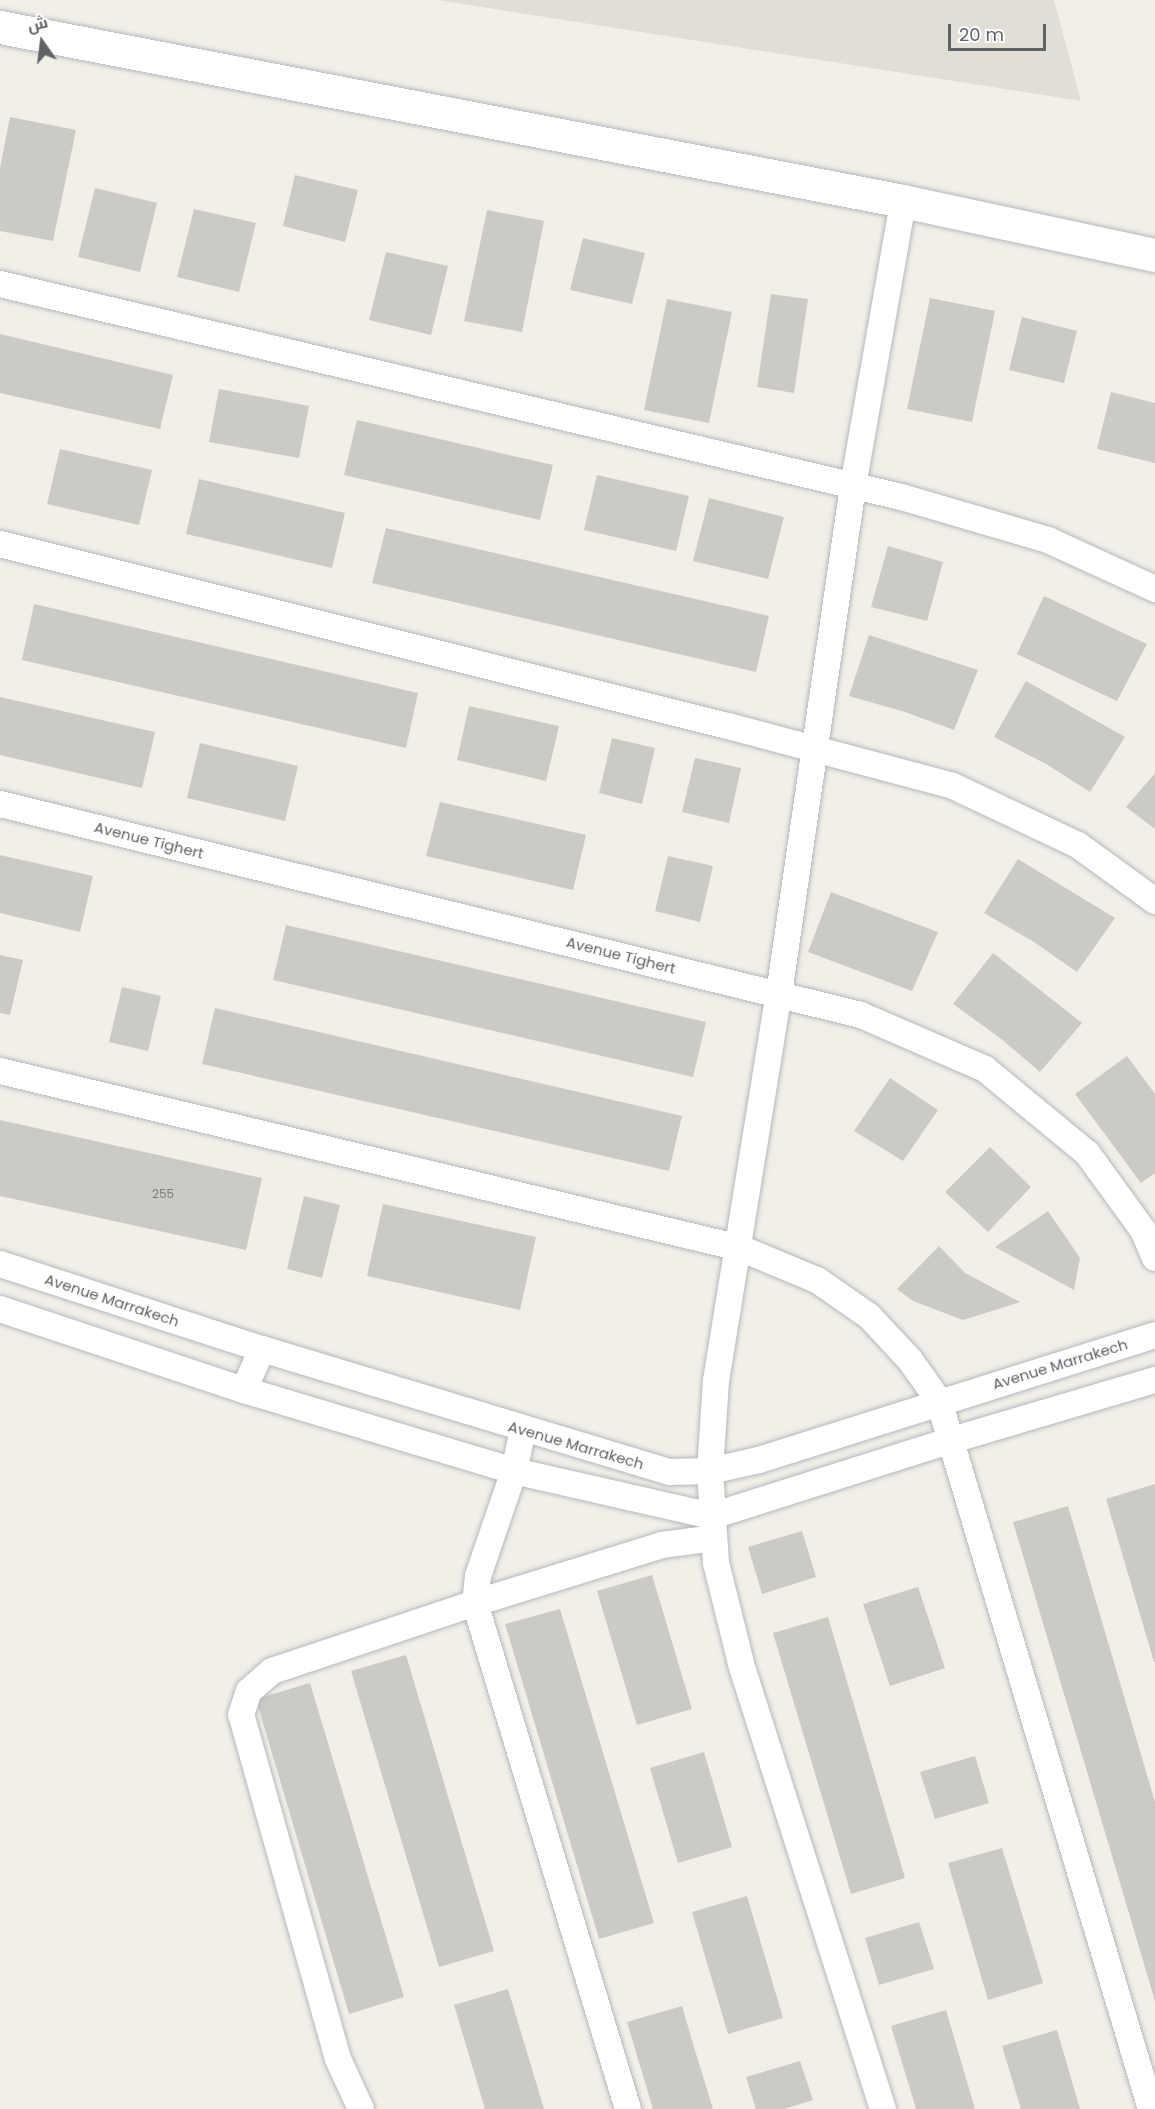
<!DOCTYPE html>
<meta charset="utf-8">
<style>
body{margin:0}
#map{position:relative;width:1155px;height:2109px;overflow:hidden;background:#f1efe8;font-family:Poppins,Cairo,sans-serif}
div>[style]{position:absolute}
.education>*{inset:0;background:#e1ded6}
.building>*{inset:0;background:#cccac5}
.roads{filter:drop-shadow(0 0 2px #b5b8bc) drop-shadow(0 0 2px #b5b8bc)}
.minor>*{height:26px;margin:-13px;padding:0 13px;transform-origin:13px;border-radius:13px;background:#fff}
.tertiary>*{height:33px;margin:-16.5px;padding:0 16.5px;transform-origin:16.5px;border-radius:16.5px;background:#fff}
span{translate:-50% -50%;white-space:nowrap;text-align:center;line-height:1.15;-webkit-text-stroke:4.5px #fff;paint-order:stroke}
.number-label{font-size:12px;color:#7a7d7f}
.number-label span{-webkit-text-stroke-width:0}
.street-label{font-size:15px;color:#5f6368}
.north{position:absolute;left:12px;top:12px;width:60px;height:60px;-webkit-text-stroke:4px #fff;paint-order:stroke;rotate:346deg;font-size:16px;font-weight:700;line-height:24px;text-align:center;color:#5f6368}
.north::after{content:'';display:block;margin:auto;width:21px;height:27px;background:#5f6368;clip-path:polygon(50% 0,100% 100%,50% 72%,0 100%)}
.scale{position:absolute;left:948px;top:24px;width:98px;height:27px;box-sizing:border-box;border:3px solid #5f6368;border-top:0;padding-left:8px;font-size:18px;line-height:21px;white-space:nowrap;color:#5f6368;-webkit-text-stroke:4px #fff;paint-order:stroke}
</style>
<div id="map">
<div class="education">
<i style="clip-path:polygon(437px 0,1054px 0,1081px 101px)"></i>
</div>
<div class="building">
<i style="clip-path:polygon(10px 117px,76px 130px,53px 241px,0 231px,0 168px)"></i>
<i style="clip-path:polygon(295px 175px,358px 190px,345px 242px,283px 226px)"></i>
<i style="clip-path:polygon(95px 188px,157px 203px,140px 272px,78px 257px)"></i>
<i style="clip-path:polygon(194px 209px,256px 223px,239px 292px,177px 277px)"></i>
<i style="clip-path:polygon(487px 210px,544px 221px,522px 332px,464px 321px)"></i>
<i style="clip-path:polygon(583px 238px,645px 253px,632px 304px,570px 290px)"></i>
<i style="clip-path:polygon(386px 252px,448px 266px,431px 335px,369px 320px)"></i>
<i style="clip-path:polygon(771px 294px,808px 299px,794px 393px,757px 387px)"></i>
<i style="clip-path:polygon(930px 298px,995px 311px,972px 422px,907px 409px)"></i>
<i style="clip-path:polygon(667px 299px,732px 312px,709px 423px,644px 410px)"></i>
<i style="clip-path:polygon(1022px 317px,1077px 331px,1064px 383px,1009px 370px)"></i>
<i style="clip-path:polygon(0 334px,173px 375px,160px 429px,0 393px)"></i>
<i style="clip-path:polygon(219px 389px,309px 406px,299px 458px,209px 442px)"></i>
<i style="clip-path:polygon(1111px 392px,1155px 403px,1155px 463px,1097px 449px)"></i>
<i style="clip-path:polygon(357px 420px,553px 465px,540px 520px,344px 475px)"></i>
<i style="clip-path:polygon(60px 449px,152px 470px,139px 525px,47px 504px)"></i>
<i style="clip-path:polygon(597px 475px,689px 496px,676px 551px,584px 530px)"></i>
<i style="clip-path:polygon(199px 479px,345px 513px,332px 568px,186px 534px)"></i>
<i style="clip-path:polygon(709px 498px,784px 517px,768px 579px,693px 561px)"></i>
<i style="clip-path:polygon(386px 528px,769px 616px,756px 672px,372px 583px)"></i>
<i style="clip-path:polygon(888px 546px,943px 562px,927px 621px,871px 607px)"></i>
<i style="clip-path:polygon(1044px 596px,1147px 644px,1117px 701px,1017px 654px)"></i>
<i style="clip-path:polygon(34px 604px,418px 693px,406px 748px,22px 660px)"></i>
<i style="clip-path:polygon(869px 635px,978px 670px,954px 730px,905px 712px,849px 696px)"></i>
<i style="clip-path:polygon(1026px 681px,1125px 737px,1090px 792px,1046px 764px,994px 737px)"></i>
<i style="clip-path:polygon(0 697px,155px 732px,142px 788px,0 755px)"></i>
<i style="clip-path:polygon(469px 706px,559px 726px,546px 781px,457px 760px)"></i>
<i style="clip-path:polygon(612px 738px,655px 748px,642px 804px,599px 793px)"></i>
<i style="clip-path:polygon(200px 743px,298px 766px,285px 821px,187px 798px)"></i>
<i style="clip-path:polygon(695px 758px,741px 768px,729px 823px,682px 812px)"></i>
<i style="clip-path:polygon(1155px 773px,1155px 829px,1126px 807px)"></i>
<i style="clip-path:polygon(440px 802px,586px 835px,573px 890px,426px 856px)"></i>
<i style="clip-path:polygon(0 855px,93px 876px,80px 932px,0 913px)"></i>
<i style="clip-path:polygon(668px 856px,713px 866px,700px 922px,655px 911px)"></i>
<i style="clip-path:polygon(1018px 859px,1115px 918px,1077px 972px,1034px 942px,984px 913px)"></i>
<i style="clip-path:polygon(831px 892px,938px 932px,912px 991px,808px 952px)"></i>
<i style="clip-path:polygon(286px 925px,706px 1022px,693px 1077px,273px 980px)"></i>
<i style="clip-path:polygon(993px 953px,1082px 1023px,1040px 1072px,1000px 1038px,953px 1004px)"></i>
<i style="clip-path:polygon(0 955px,23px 960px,10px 1015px,0 1013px)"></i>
<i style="clip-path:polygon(122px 987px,161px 996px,148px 1051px,109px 1042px)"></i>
<i style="clip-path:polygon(215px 1008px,682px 1116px,669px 1171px,202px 1064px)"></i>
<i style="clip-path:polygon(1127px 1056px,1155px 1094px,1155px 1173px,1141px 1183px,1075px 1094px)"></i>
<i style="clip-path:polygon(890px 1078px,938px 1110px,903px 1161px,854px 1131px)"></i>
<i style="clip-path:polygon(0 1120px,262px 1178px,246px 1250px,0 1196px)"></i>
<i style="clip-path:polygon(990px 1147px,1031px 1187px,988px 1232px,945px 1192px)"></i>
<i style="clip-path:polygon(304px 1196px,340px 1205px,322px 1278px,287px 1269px)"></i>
<i style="clip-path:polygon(383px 1204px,536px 1237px,520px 1310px,367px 1276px)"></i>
<i style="clip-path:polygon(1048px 1211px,1080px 1258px,1074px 1290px,995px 1247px)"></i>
<i style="clip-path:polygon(939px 1246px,965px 1273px,1020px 1302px,963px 1320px,913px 1301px,897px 1289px)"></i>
<i style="clip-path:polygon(1155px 1484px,1155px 1662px,1154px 1662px,1106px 1499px)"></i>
<i style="clip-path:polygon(1068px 1506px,1155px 1802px,1155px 2001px,1013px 1522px)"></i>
<i style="clip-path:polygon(802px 1531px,816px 1577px,762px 1594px,748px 1547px)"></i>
<i style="clip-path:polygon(652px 1575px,692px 1709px,637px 1725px,597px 1591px)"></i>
<i style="clip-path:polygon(918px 1587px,945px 1668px,890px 1686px,863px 1604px)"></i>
<i style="clip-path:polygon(560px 1609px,654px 1923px,599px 1939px,505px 1624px)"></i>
<i style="clip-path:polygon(828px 1617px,905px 1878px,851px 1894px,773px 1633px)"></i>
<i style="clip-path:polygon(406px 1655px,494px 1951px,439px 1967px,351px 1671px)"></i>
<i style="clip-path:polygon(310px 1683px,404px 1997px,349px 2014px,256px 1699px)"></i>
<i style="clip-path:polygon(704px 1752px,732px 1847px,678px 1863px,650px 1768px)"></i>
<i style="clip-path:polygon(975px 1756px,989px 1803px,935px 1819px,920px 1772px)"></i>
<i style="clip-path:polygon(1002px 1848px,1043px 1983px,988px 2000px,948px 1863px)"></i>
<i style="clip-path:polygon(747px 1896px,783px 2018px,728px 2034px,692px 1912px)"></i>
<i style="clip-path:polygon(919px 1922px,934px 1969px,879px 1985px,865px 1938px)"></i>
<i style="clip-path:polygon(508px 1989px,544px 2109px,485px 2109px,454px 2005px)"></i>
<i style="clip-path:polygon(682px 2006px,694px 2047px,713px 2109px,653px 2109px,627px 2022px)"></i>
<i style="clip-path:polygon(946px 2010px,975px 2109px,916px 2109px,891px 2026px)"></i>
<i style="clip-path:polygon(1057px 2030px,1080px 2109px,1021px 2109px,1002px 2046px)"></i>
<i style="clip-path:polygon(800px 2061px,813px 2100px,784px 2109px,756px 2109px,746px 2077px)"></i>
</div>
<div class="roads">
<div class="minor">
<i style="left:0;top:284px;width:926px;rotate:13.3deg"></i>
<i style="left:901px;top:497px;width:153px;rotate:16.3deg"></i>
<i style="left:1048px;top:540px;width:118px;rotate:24.6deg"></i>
<i style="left:0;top:544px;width:750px;rotate:14.04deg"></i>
<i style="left:728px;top:726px;width:233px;rotate:14.9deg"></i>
<i style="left:953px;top:786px;width:138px;rotate:25.3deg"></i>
<i style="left:1078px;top:845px;width:95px;rotate:36deg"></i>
<i style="left:0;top:804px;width:886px;rotate:13.77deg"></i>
<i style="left:861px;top:1015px;width:135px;rotate:23.5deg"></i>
<i style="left:985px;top:1069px;width:132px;rotate:39.5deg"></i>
<i style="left:1087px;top:1153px;width:95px;rotate:54deg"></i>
<i style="left:1143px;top:1230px;width:30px;rotate:67deg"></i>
<i style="left:0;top:1071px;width:761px;rotate:13.45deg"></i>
<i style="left:740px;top:1248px;width:83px;rotate:22.6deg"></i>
<i style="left:817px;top:1280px;width:63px;rotate:34.7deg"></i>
<i style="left:869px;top:1316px;width:60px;rotate:47deg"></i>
<i style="left:910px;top:1360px;width:50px;rotate:54.7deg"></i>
<i style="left:939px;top:1401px;width:739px;rotate:73.33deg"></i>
<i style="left:0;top:1264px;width:275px;rotate:18deg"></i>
<i style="left:262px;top:1349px;width:426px;rotate:16.8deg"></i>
<i style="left:670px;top:1472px;width:40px;rotate:-1.4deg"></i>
<i style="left:710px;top:1471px;width:50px;rotate:-12.7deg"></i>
<i style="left:759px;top:1460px;width:415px;rotate:-17.5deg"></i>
<i style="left:0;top:1309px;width:257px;rotate:18.4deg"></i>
<i style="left:244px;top:1390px;width:282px;rotate:16.7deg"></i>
<i style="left:514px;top:1471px;width:203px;rotate:12.8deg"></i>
<i style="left:712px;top:1516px;width:252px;rotate:-17.6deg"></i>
<i style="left:952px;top:1440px;width:212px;rotate:-16.5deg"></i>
<i style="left:244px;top:1390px;width:45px;rotate:-66.3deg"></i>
<i style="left:523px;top:1430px;width:42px;rotate:102.4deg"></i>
<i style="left:514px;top:1471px;width:111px;rotate:108.9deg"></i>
<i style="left:478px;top:1576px;width:27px;rotate:96deg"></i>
<i style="left:475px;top:1603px;width:529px;rotate:73.18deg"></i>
<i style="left:361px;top:2109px;width:55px;rotate:-114.7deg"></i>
<i style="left:338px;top:2059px;width:357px;rotate:-105.7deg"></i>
<i style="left:241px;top:1715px;width:25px;rotate:-72deg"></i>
<i style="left:249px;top:1691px;width:30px;rotate:-41deg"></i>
<i style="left:272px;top:1671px;width:214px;rotate:-18.5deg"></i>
<i style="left:475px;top:1603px;width:196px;rotate:-17.2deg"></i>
<i style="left:662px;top:1545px;width:52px;rotate:-7.7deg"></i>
<i style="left:883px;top:2109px;width:468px;rotate:-107.7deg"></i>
<i style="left:741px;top:1663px;width:103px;rotate:-104deg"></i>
<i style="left:716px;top:1563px;width:92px;rotate:-93.7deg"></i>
<i style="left:710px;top:1471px;width:90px;rotate:-86.2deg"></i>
<i style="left:716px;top:1381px;width:392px;rotate:-80.8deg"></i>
<i style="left:779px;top:994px;width:513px;rotate:-81.71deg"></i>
<i style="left:853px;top:486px;width:289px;rotate:-80deg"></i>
</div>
<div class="tertiary">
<i style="left:0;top:27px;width:920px;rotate:10.91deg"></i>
<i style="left:903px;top:201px;width:258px;rotate:12.1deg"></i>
</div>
</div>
<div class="number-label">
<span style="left:163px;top:1194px">255</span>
</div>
<div class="street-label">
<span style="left:149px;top:840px;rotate:14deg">Avenue Tighert</span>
<span style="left:621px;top:955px;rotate:14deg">Avenue Tighert</span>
<span style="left:112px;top:1300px;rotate:18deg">Avenue Marrakech</span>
<span style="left:1060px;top:1364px;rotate:-17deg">Avenue Marrakech</span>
<span style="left:576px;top:1445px;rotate:16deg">Avenue Marrakech</span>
</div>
<div class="north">ش</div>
<div class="scale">20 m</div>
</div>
